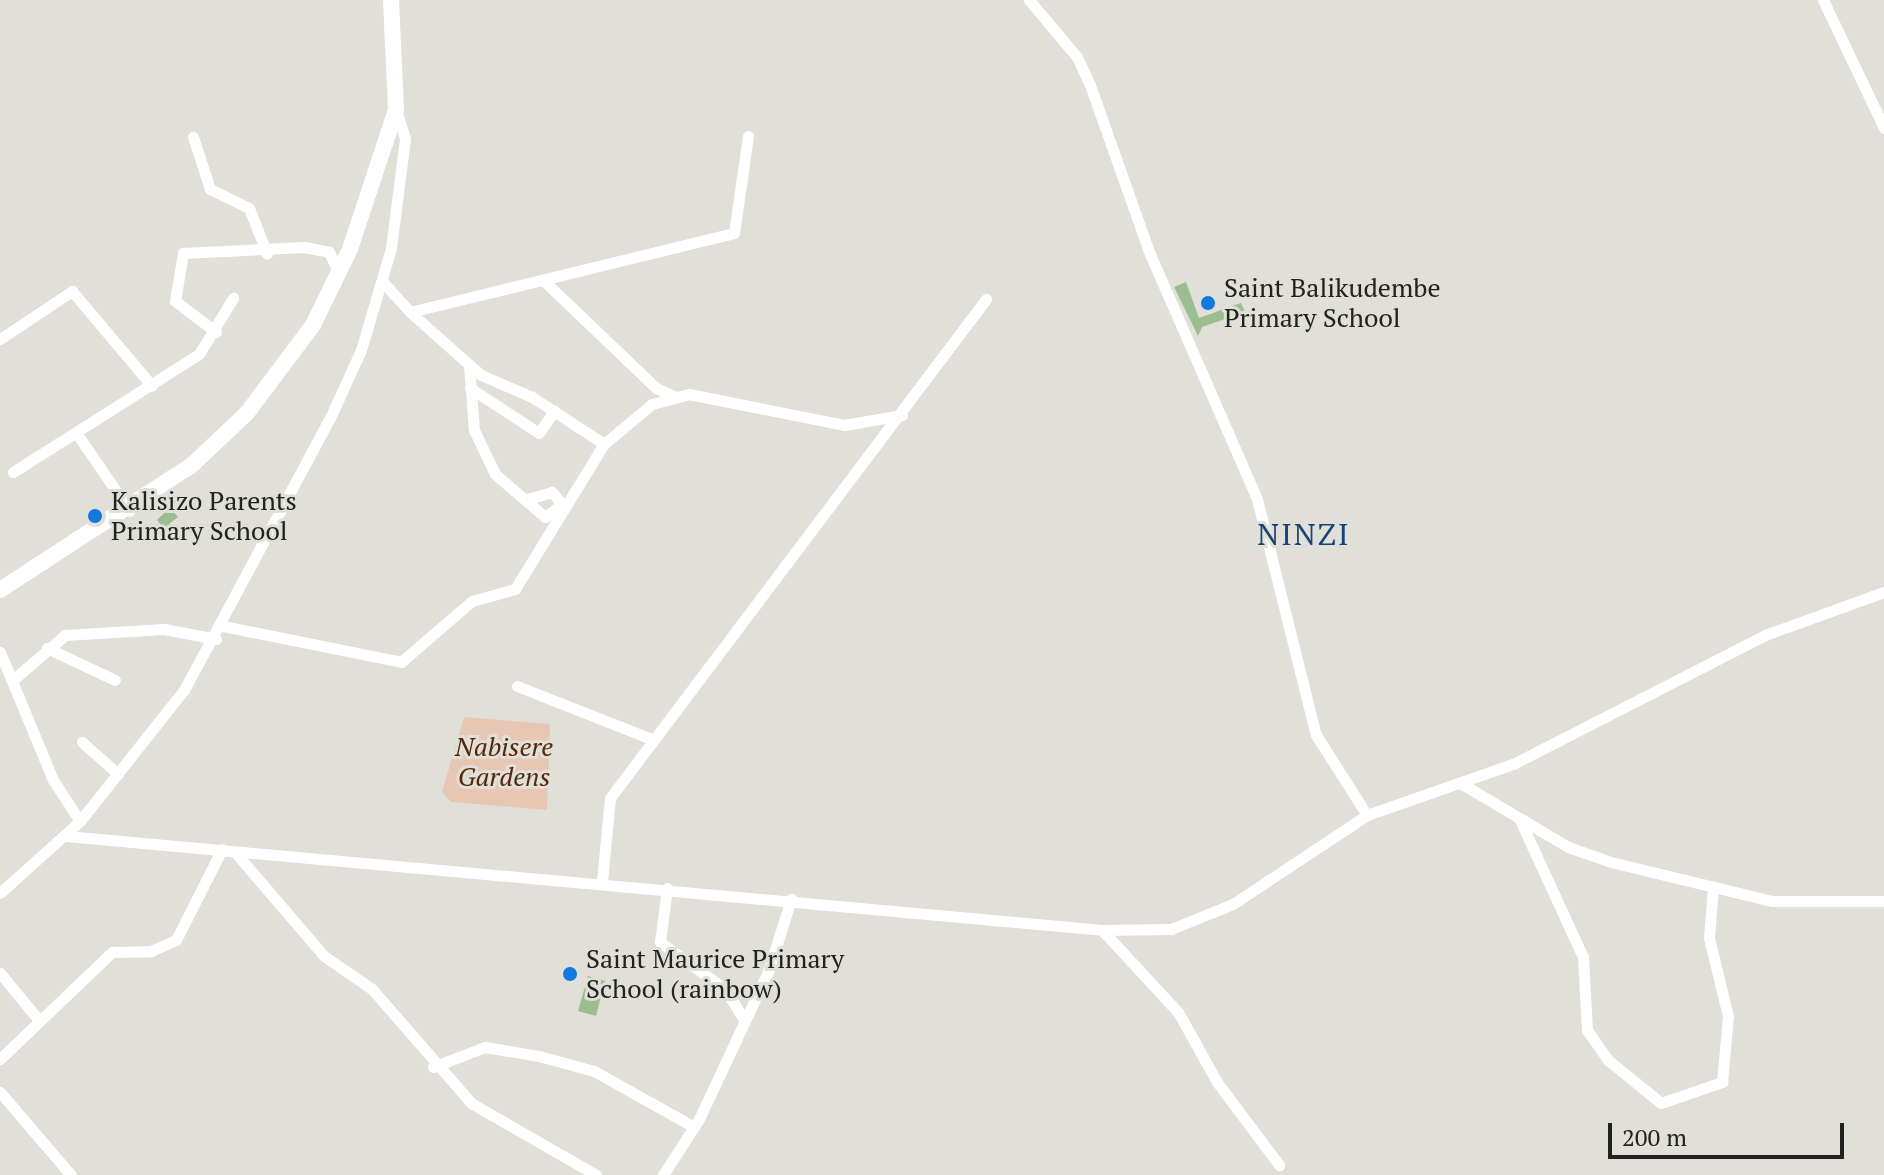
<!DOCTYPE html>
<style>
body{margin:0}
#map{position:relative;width:1884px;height:1175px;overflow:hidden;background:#e0e0d9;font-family:"PT Serif",serif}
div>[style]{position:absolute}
.green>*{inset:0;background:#e8c6b4}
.building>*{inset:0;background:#9cbd90}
.minor>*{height:11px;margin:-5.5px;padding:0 5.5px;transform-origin:5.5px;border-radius:5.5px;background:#fff}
.highway>*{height:16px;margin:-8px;padding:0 8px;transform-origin:8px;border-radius:8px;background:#fff}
.dots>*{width:22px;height:22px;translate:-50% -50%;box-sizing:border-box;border:4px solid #e0e0d9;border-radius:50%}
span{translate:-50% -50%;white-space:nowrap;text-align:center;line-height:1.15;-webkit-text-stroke:6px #e0e0d9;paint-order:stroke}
.poi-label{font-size:26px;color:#222220}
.left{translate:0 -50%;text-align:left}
.park-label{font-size:26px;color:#572707;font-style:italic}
.quarter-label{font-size:30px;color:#174377;letter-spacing:2px}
.scale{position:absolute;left:1608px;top:1123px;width:236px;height:36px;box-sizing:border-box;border:4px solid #222220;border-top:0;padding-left:10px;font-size:24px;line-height:28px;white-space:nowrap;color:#222220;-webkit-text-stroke:6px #e0e0d9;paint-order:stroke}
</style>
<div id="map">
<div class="green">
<i style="clip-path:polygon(464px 717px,550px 724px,547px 810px,451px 802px,442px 792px)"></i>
</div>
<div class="building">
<i style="clip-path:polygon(1186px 282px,1199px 318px,1241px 303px,1245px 312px,1202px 327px,1198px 336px,1174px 287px)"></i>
<i style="clip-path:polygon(170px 508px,178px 517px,169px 524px,178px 536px,173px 540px,157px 520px)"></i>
<i style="clip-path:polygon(588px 976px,605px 981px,596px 1016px,578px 1011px)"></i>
</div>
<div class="minor">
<i style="left:1029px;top:0;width:75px;rotate:49.9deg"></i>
<i style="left:1077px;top:57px;width:31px;rotate:65deg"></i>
<i style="left:1090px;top:85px;width:179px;rotate:70.5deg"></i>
<i style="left:1150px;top:254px;width:267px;rotate:66.4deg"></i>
<i style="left:1257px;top:499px;width:243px;rotate:76deg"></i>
<i style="left:1316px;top:735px;width:95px;rotate:57.5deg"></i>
<i style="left:1823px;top:0;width:142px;rotate:64.5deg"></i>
<i style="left:193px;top:137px;width:55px;rotate:71.9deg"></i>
<i style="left:210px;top:189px;width:43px;rotate:26deg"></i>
<i style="left:249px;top:208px;width:49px;rotate:68.6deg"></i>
<i style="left:382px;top:281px;width:42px;rotate:47.9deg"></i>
<i style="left:410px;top:312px;width:333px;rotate:-13.7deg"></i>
<i style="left:734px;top:233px;width:98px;rotate:-81.8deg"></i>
<i style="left:544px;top:281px;width:155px;rotate:43.7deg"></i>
<i style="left:656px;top:388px;width:22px;rotate:24deg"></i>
<i style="left:410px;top:312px;width:95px;rotate:41.6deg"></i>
<i style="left:481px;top:375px;width:56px;rotate:23.3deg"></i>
<i style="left:532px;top:397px;width:86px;rotate:33.1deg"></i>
<i style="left:216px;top:332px;width:51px;rotate:-142.9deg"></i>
<i style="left:175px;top:301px;width:49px;rotate:-80.5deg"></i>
<i style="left:183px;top:253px;width:121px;rotate:-2.8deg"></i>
<i style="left:304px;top:247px;width:25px;rotate:11deg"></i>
<i style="left:329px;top:252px;width:23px;rotate:65deg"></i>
<i style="left:0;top:339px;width:87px;rotate:-33.7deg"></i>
<i style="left:72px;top:291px;width:124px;rotate:49.9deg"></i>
<i style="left:469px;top:365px;width:65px;rotate:85.6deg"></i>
<i style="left:474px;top:430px;width:49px;rotate:64.5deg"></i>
<i style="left:495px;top:474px;width:66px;rotate:40.7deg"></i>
<i style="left:545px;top:517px;width:21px;rotate:-37deg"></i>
<i style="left:562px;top:504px;width:16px;rotate:-130deg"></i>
<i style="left:552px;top:492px;width:25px;rotate:164deg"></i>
<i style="left:470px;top:388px;width:82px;rotate:33.1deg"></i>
<i style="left:539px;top:433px;width:27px;rotate:-56deg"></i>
<i style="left:77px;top:434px;width:93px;rotate:55.5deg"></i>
<i style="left:13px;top:472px;width:220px;rotate:-32.4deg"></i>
<i style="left:199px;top:354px;width:66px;rotate:-58.7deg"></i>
<i style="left:223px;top:626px;width:182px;rotate:11.4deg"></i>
<i style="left:401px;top:662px;width:94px;rotate:-40.7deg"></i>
<i style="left:472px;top:601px;width:45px;rotate:-15.6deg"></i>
<i style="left:515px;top:589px;width:170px;rotate:-58.5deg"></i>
<i style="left:604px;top:444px;width:62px;rotate:-39.8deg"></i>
<i style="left:652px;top:404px;width:38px;rotate:-15deg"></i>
<i style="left:689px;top:394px;width:158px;rotate:11.3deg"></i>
<i style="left:844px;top:425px;width:59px;rotate:-9.8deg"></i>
<i style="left:47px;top:648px;width:75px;rotate:25.2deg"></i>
<i style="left:0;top:652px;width:139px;rotate:67.5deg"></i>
<i style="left:53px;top:780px;width:49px;rotate:56.6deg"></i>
<i style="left:14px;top:679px;width:67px;rotate:-40.8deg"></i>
<i style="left:65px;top:635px;width:99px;rotate:-3.5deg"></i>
<i style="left:164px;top:629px;width:53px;rotate:10.9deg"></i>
<i style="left:517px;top:686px;width:147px;rotate:21.5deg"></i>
<i style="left:82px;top:742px;width:48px;rotate:41.6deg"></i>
<i style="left:1462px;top:784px;width:123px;rotate:30.7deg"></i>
<i style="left:1568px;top:847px;width:46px;rotate:19.2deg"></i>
<i style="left:1611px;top:862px;width:166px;rotate:13.6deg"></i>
<i style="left:1772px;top:901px;width:112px"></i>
<i style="left:1520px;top:820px;width:151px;rotate:65.3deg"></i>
<i style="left:1583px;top:957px;width:73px;rotate:86.9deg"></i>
<i style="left:1587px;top:1030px;width:37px;rotate:55deg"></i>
<i style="left:1608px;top:1060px;width:68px;rotate:39.1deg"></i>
<i style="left:1661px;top:1103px;width:65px;rotate:-19deg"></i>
<i style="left:1722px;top:1082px;width:66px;rotate:-84.8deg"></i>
<i style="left:1728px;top:1016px;width:80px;rotate:-103.7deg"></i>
<i style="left:1709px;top:938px;width:51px;rotate:-85.5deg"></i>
<i style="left:66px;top:836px;width:1040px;rotate:5.18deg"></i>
<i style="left:1102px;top:930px;width:69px;rotate:-0.8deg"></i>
<i style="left:1171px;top:929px;width:67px;rotate:-22deg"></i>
<i style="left:1233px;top:904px;width:161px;rotate:-33.6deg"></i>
<i style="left:1367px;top:815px;width:155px;rotate:-19.3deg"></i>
<i style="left:1513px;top:764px;width:283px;rotate:-27.1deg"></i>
<i style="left:1765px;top:635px;width:127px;rotate:-19.9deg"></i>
<i style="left:234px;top:851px;width:138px;rotate:49.4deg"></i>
<i style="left:324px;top:956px;width:58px;rotate:34.5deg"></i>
<i style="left:372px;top:989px;width:151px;rotate:49deg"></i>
<i style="left:471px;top:1103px;width:144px;rotate:29.9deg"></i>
<i style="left:602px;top:881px;width:83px;rotate:-84.5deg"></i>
<i style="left:610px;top:798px;width:625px;rotate:-53deg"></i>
<i style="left:667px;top:888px;width:54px;rotate:97.4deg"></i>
<i style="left:660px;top:942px;width:80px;rotate:35.9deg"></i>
<i style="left:725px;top:989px;width:38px;rotate:58deg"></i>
<i style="left:0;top:893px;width:108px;rotate:-42deg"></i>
<i style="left:80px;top:821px;width:167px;rotate:-51.6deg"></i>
<i style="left:184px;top:690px;width:309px;rotate:-61.8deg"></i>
<i style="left:330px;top:418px;width:75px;rotate:-65.5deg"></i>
<i style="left:361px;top:350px;width:106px;rotate:-73.6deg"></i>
<i style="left:391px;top:248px;width:111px;rotate:-82.7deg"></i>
<i style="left:405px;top:138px;width:29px;rotate:-108deg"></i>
<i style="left:1102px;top:930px;width:112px;rotate:47.2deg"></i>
<i style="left:1178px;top:1012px;width:80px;rotate:60.9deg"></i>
<i style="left:1217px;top:1082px;width:104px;rotate:53.2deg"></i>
<i style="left:0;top:973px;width:58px;rotate:50.6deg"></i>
<i style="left:0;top:1059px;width:155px;rotate:-43.7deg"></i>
<i style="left:112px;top:952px;width:39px;rotate:-1deg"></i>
<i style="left:151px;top:951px;width:27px;rotate:-24deg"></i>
<i style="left:176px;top:940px;width:102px;rotate:-63.2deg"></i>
<i style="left:433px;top:1067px;width:56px;rotate:-21deg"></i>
<i style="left:485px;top:1047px;width:55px;rotate:9.5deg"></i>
<i style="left:539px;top:1056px;width:57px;rotate:15.3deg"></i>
<i style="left:594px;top:1071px;width:115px;rotate:29.2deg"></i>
<i style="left:0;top:1092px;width:109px;rotate:49.5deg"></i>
<i style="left:663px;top:1175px;width:67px;rotate:-57.3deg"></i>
<i style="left:699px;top:1119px;width:162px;rotate:-64.9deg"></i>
<i style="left:768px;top:972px;width:77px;rotate:-72.5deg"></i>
</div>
<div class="highway">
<i style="left:0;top:590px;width:229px;rotate:-33.1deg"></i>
<i style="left:192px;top:465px;width:76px;rotate:-43.4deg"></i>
<i style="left:247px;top:413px;width:110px;rotate:-53.1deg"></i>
<i style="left:313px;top:325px;width:85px;rotate:-64deg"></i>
<i style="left:350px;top:249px;width:146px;rotate:-71.7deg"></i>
<i style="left:396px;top:110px;width:110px;rotate:-92.6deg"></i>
</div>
<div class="dots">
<i style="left:1208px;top:303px;background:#1279e1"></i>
<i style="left:95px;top:516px;background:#1279e1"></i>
<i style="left:570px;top:974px;background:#1279e1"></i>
</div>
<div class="poi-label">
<span class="left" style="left:1224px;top:303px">Saint Balikudembe<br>Primary School</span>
<span class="left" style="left:111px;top:516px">Kalisizo Parents<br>Primary School</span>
<span class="left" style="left:586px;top:974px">Saint Maurice Primary<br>School (rainbow)</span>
</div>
<div class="park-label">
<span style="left:504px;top:762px">Nabisere<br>Gardens</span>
</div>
<div class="quarter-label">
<span style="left:1304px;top:534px">NINZI</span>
</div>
<div class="scale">200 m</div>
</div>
